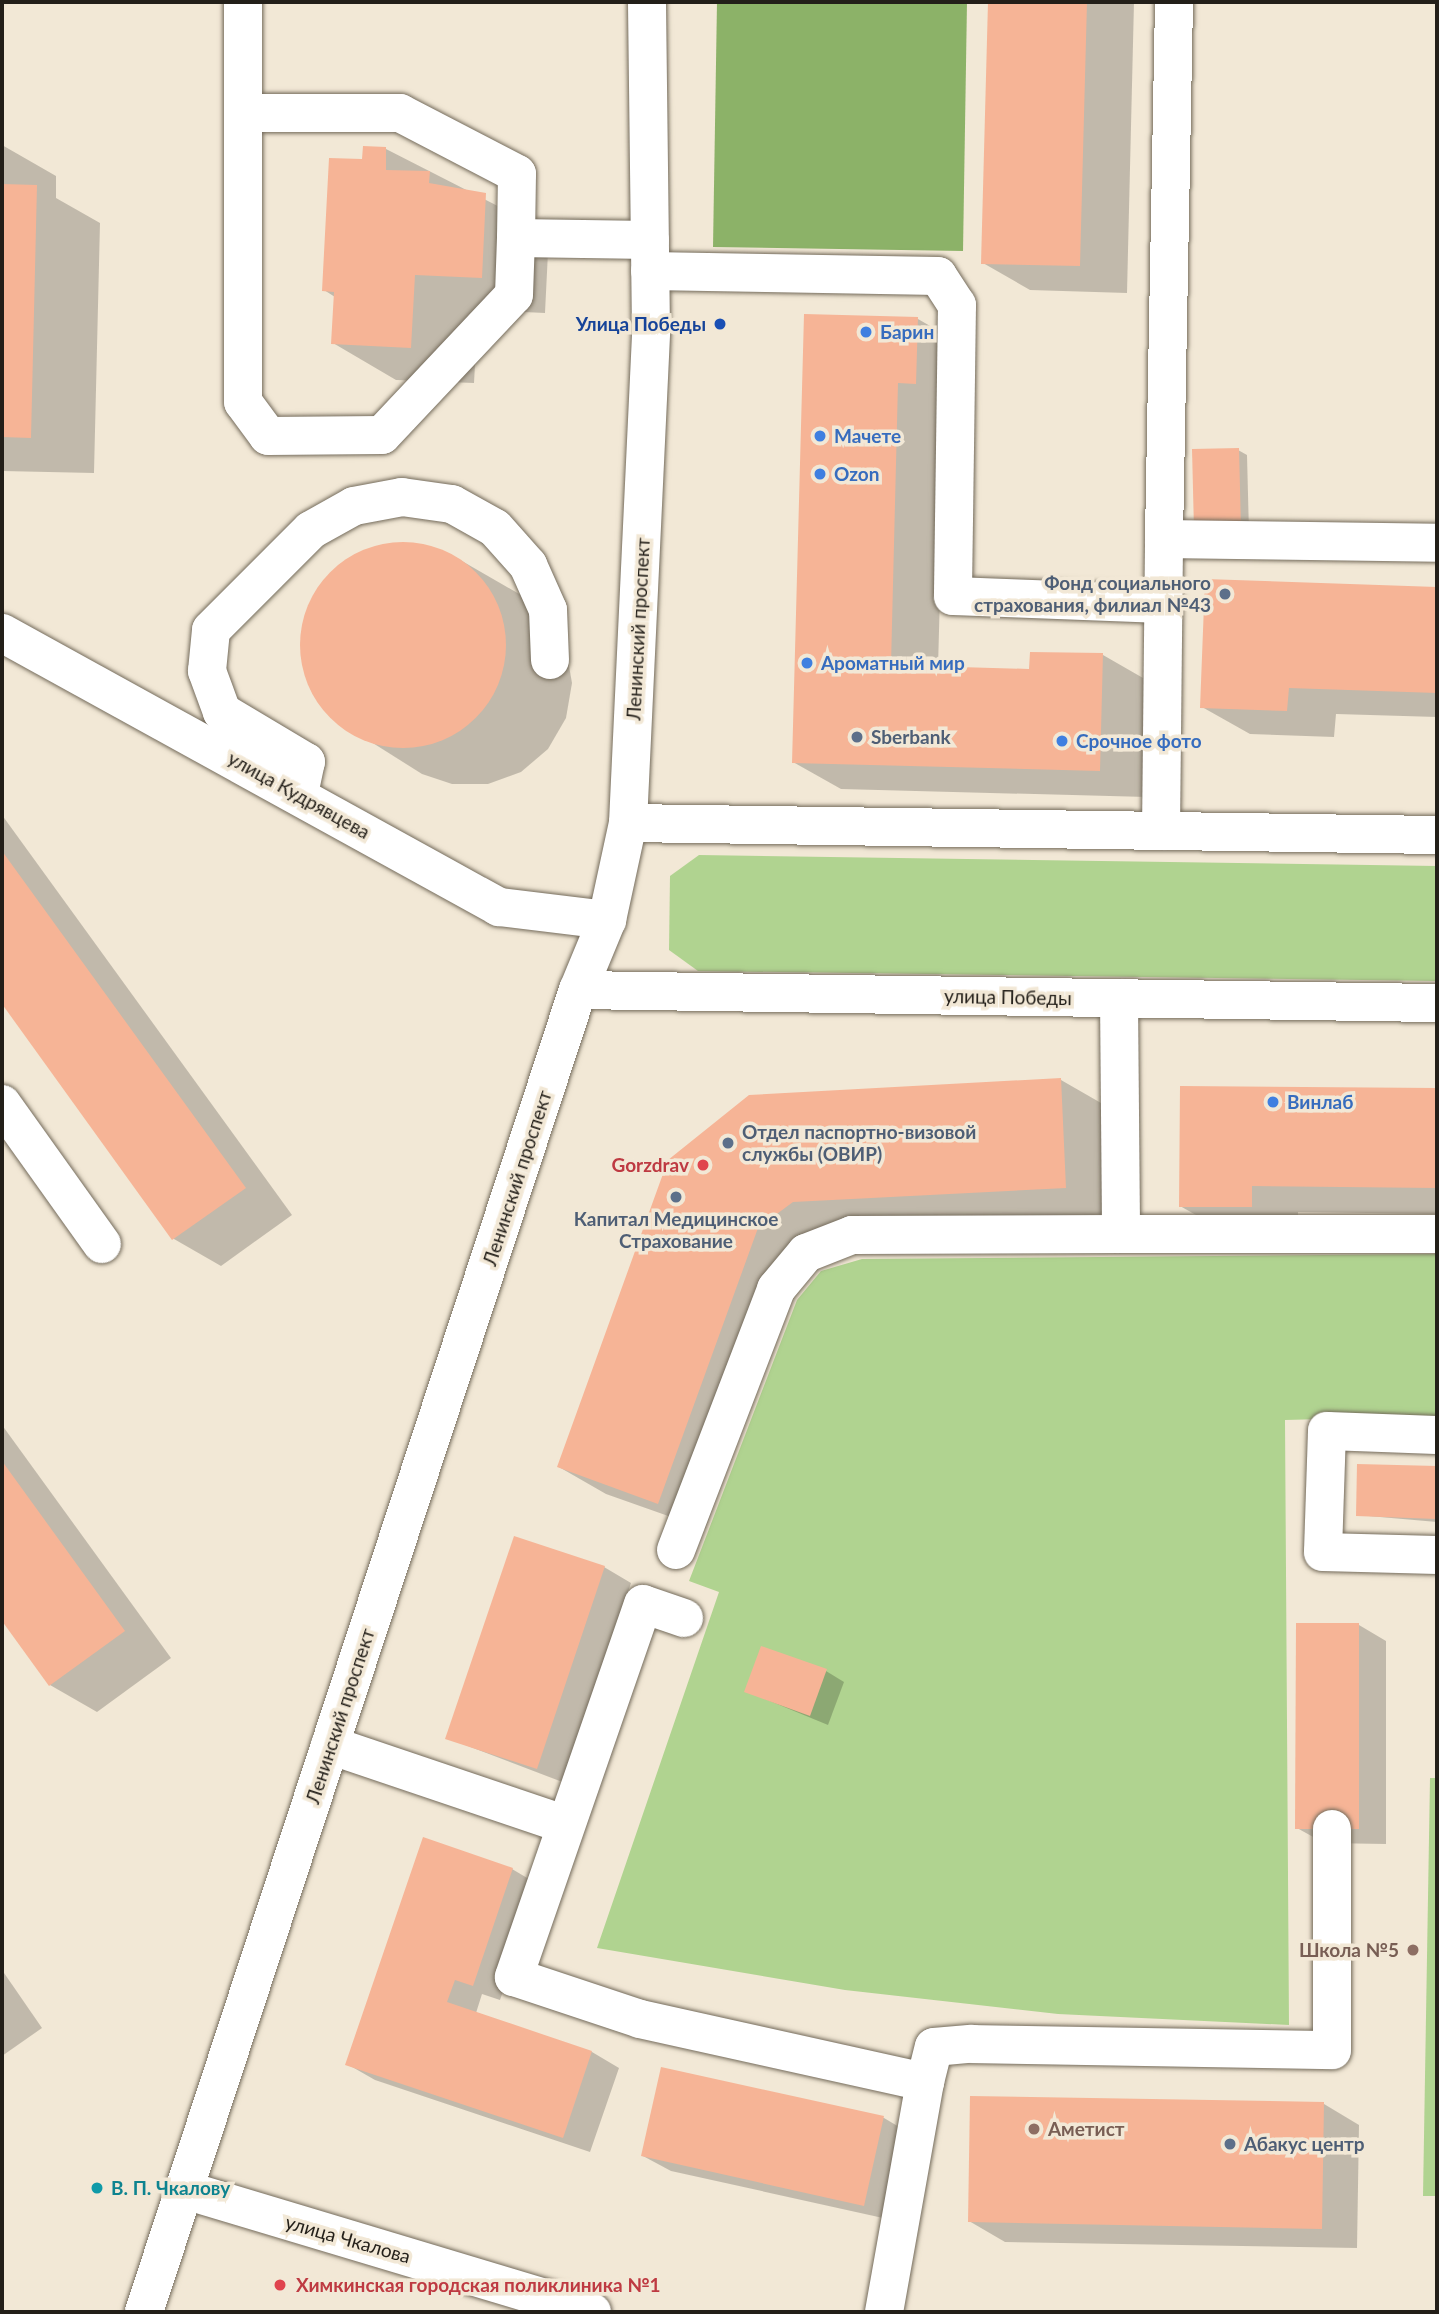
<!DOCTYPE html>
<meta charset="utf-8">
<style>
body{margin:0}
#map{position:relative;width:1439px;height:2314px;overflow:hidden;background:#f2e8d6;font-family:Lato,sans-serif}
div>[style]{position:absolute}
.green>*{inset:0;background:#b0d390}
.forest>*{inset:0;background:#8cb268}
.shadow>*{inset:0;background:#0003}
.building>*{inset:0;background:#f6b496}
.round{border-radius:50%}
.roads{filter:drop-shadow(0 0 2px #746b5b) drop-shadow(0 0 2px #746b5b)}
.minor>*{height:38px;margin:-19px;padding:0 19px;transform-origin:19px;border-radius:19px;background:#fff}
.major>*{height:38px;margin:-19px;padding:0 19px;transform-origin:19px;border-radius:19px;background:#fff}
.dots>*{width:19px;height:19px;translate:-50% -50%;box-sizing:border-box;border:4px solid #f2e8d6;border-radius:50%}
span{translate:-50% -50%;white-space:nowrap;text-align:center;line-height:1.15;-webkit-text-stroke:7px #f2e8d6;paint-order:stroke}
.transit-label{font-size:19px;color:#164399;font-weight:700}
.right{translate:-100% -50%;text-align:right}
.shop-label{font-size:19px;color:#366cbe;font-weight:700}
.left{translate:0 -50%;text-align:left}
.service-label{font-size:19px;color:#4e5e75;font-weight:700}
.street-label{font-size:19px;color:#231f19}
.health-label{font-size:19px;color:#be3a42;font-weight:700}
.education-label{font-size:19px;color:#785e54;font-weight:700}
.culture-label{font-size:19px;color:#0d838f;font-weight:700}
.frame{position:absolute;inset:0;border:4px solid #231f19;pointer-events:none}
</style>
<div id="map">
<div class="green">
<i style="clip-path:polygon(699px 855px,1437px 866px,1437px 981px,698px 971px,669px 950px,670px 876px)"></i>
<i style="clip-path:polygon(1437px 1254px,1437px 1416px,1285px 1420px,1289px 2025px,1058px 2014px,845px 1990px,597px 1948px,719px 1592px,689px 1581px,797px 1300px,821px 1271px,862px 1259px)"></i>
<i style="clip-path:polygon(1430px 1778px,1437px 1778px,1437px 2196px,1423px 2196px)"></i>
</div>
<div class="forest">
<i style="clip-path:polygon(717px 2px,967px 2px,963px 251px,713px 247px)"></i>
</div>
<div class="shadow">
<i style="clip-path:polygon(989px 2px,1134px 2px,1127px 293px,1030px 290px,983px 263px)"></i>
<i style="clip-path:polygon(2px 145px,56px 176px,56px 198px,100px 223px,94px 473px,2px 471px)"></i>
<i style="clip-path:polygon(386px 149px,549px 232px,545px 313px,478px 310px,474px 383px,396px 380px,333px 343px,335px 297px,324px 290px,364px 161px)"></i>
<i style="clip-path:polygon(806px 316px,918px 319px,965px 346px,945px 410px,938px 668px,1031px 671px,1103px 655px,1150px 682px,1147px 797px,841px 789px,793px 762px)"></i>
<i style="clip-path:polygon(1238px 450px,1247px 455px,1249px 533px,1196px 529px)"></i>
<i style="clip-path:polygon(389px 544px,421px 545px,455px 557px,521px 595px,566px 649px,572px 683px,566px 718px,548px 749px,521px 772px,488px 784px,452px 784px,422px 774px,330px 716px,311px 690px,302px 659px,303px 628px,313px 597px,332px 572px)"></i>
<i style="clip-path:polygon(1207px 581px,1437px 589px,1437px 717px,1336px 714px,1334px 737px,1250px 734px,1202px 707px)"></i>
<i style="clip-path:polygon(2px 815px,292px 1215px,221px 1266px,174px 1239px,2px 1001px)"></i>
<i style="clip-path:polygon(1061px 1080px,1108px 1107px,1113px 1214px,840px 1228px,805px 1254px,705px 1529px,606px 1494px,559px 1467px,670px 1161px)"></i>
<i style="clip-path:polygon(1182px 1087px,1437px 1090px,1437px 1214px,1298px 1212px,1298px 1234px,1228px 1233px,1180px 1206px)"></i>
<i style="clip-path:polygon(2px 1425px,171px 1658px,97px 1712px,50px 1685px,2px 1618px)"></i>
<i style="clip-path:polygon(1359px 1466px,1437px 1468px,1437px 1522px,1357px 1515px)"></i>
<i style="clip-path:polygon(604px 1567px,631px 1583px,565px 1783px,447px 1738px)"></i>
<i style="clip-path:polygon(1359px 1625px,1386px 1641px,1386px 1844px,1324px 1843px,1297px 1828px)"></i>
<i style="clip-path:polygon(826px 1671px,844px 1682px,828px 1725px,746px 1691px)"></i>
<i style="clip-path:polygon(512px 1869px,539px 1885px,500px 2000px,482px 1994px,476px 2013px,592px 2052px,619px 2068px,590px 2152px,375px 2080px,347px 2064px)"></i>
<i style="clip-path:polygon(2px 1970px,42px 2028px,2px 2056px)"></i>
<i style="clip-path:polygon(663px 2069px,884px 2118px,911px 2134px,892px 2220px,671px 2171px,643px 2156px)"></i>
<i style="clip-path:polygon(1324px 2104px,1359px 2125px,1357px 2248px,1005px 2242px,969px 2221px)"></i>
</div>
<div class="building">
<i style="clip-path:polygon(988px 2px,1087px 2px,1080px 266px,981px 264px)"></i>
<i style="clip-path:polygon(363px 146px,386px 147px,386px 170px,430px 171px,429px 183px,486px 193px,482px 278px,415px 275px,411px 348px,331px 344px,334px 292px,322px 291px,329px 158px,362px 159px)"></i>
<i style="clip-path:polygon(2px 184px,37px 185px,31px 438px,2px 437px)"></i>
<i style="clip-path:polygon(804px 314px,918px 317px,916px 384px,898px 383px,891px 665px,1029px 669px,1030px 652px,1103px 653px,1100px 771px,792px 763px)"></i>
<i style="clip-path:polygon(1239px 448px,1241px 529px,1194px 530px,1192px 449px)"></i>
<i class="round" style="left:300px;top:542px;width:206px;height:206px"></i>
<i style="clip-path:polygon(1205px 579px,1437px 587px,1437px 693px,1289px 688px,1287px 711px,1200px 708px)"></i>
<i style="clip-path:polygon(2px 851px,246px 1188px,172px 1240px,2px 1004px)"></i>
<i style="clip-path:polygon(1061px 1078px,1066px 1188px,793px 1202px,758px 1228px,658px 1504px,557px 1467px,668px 1160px,749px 1095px)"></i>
<i style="clip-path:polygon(1180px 1086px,1437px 1088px,1437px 1188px,1252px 1186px,1252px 1207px,1179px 1207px)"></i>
<i style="clip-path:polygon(2px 1461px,125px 1631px,49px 1686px,2px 1621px)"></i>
<i style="clip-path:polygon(1357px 1464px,1437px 1466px,1437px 1519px,1356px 1516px)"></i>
<i style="clip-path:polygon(514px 1536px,605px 1566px,537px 1769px,445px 1739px)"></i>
<i style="clip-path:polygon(1296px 1623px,1359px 1623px,1359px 1829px,1295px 1829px)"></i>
<i style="clip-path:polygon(761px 1646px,827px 1669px,810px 1716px,744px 1692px)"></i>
<i style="clip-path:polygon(423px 1837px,513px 1868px,473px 1986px,455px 1980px,447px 2002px,592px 2051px,563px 2138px,345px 2065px)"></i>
<i style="clip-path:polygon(661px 2067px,884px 2116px,864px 2206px,641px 2156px)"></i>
<i style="clip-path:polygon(970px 2096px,1324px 2102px,1322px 2229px,968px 2222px)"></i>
</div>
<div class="roads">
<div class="minor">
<i style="left:243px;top:2px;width:400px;rotate:90deg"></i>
<i style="left:243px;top:402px;width:42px;rotate:53.7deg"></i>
<i style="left:268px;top:436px;width:114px;rotate:-0.5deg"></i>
<i style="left:382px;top:435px;width:192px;rotate:-46.7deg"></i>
<i style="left:514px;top:295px;width:57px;rotate:-88deg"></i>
<i style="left:1174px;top:2px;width:537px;rotate:91.07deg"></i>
<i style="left:1164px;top:539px;width:273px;rotate:0.8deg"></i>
<i style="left:243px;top:113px;width:157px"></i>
<i style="left:400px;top:113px;width:132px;rotate:27.5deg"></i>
<i style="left:517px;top:174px;width:64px;rotate:90.9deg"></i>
<i style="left:516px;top:238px;width:134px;rotate:0.9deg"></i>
<i style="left:650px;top:271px;width:288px;rotate:1deg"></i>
<i style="left:938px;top:276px;width:35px;rotate:57deg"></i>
<i style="left:957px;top:305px;width:291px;rotate:90.8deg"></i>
<i style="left:953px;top:596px;width:210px;rotate:2.2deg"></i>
<i style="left:2px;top:633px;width:568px;rotate:28.87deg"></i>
<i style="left:499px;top:907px;width:109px;rotate:6.9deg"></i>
<i style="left:299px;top:794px;width:33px;rotate:-78deg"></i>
<i style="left:306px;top:762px;width:98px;rotate:-149.2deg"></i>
<i style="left:222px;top:712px;width:44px;rotate:-110.1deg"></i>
<i style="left:207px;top:671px;width:41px;rotate:-84.4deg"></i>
<i style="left:211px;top:630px;width:141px;rotate:-45deg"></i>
<i style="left:311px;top:530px;width:49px;rotate:-29.2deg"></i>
<i style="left:354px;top:506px;width:49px;rotate:-10.6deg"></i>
<i style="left:402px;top:497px;width:50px;rotate:8deg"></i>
<i style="left:452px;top:504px;width:49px;rotate:29.2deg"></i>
<i style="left:495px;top:528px;width:50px;rotate:48.3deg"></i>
<i style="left:528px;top:565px;width:49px;rotate:66deg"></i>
<i style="left:548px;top:610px;width:50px;rotate:87.7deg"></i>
<i style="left:628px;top:823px;width:493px;rotate:-87.3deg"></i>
<i style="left:651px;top:331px;width:329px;rotate:-90.7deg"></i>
<i style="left:1161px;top:831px;width:292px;rotate:-89.4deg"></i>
<i style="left:1119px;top:998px;width:236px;rotate:89.5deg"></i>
<i style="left:1121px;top:1234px;width:316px"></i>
<i style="left:2px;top:1104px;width:172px;rotate:54.5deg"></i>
<i style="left:1437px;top:1435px;width:110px;rotate:-177.9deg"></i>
<i style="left:1327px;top:1431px;width:121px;rotate:91.9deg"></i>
<i style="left:1323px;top:1552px;width:114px;rotate:1.5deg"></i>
<i style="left:676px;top:1550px;width:280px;rotate:-69deg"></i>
<i style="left:776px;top:1289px;width:47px;rotate:-50.2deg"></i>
<i style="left:806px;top:1253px;width:49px;rotate:-21.4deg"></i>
<i style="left:852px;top:1235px;width:269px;rotate:-0.2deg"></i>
<i style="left:684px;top:1618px;width:43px;rotate:-161.1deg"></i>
<i style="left:643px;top:1604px;width:395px;rotate:109.1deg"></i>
<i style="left:514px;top:1977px;width:133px;rotate:18.4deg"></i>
<i style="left:640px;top:2019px;width:292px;rotate:12.5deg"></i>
<i style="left:925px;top:2082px;width:234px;rotate:100.1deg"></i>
<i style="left:330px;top:1745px;width:247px;rotate:18.7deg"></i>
<i style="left:925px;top:2082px;width:36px;rotate:-76deg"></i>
<i style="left:934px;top:2047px;width:38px;rotate:-5deg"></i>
<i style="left:972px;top:2044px;width:360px;rotate:1deg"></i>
<i style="left:1332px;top:2050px;width:221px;rotate:-90deg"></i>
<i style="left:185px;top:2190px;width:425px;rotate:16.7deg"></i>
</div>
<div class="major">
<i style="left:578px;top:990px;width:859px;rotate:0.87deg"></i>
<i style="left:144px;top:2312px;width:1391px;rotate:-71.83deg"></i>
<i style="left:578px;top:990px;width:76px;rotate:-67.5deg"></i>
<i style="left:607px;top:920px;width:99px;rotate:-77.8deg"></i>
<i style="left:628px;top:823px;width:809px;rotate:0.85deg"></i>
</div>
</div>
<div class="dots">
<i style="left:720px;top:324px;background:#1a4fb4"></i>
<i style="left:866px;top:332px;background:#3f7fe0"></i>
<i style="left:820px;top:436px;background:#3f7fe0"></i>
<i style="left:820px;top:474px;background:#3f7fe0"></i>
<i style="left:1225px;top:594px;background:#5c6f8a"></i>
<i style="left:807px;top:663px;background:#3f7fe0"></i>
<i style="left:857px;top:737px;background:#5c6f8a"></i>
<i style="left:1062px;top:741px;background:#3f7fe0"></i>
<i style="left:1273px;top:1102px;background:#3f7fe0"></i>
<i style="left:728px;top:1143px;background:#5c6f8a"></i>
<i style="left:703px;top:1165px;background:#e0444e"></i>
<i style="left:676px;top:1197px;background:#5c6f8a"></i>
<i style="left:1413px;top:1950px;background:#8d6e63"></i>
<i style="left:1034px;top:2129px;background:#8d6e63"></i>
<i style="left:1230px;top:2144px;background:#5c6f8a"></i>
<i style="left:97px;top:2188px;background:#0f9aa8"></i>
<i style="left:280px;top:2285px;background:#e0444e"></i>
</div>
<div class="transit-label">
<span class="right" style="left:706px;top:324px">Улица Победы</span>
</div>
<div class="shop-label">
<span class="left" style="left:880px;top:332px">Барин</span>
<span class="left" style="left:834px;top:436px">Мачете</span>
<span class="left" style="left:834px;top:474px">Ozon</span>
<span class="left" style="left:821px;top:663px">Ароматный мир</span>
<span class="left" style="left:1076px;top:741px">Срочное фото</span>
<span class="left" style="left:1287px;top:1102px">Винлаб</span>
</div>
<div class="service-label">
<span class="right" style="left:1211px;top:594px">Фонд социального<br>страхования, филиал №43</span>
<span class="left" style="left:871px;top:737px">Sberbank</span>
<span class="left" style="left:742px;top:1143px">Отдел паспортно-визовой<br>службы (ОВИР)</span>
<span style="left:676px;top:1230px">Капитал Медицинское<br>Страхование</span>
<span class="left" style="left:1244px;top:2144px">Абакус центр</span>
</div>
<div class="street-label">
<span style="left:638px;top:629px;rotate:-87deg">Ленинский проспект</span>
<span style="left:299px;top:795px;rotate:29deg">улица Кудрявцева</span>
<span style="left:1008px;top:997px;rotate:1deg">улица Победы</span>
<span style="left:517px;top:1178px;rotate:-72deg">Ленинский проспект</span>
<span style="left:340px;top:1716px;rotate:-72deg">Ленинский проспект</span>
<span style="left:348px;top:2239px;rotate:16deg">улица Чкалова</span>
</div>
<div class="health-label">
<span class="right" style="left:689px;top:1165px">Gorzdrav</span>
<span class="left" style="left:296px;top:2285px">Химкинская городская поликлиника №1</span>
</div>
<div class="education-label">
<span class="right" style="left:1399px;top:1950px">Школа №5</span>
<span class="left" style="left:1048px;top:2129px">Аметист</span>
</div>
<div class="culture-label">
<span class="left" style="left:111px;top:2188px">В. П. Чкалову</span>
</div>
<div class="frame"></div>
</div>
